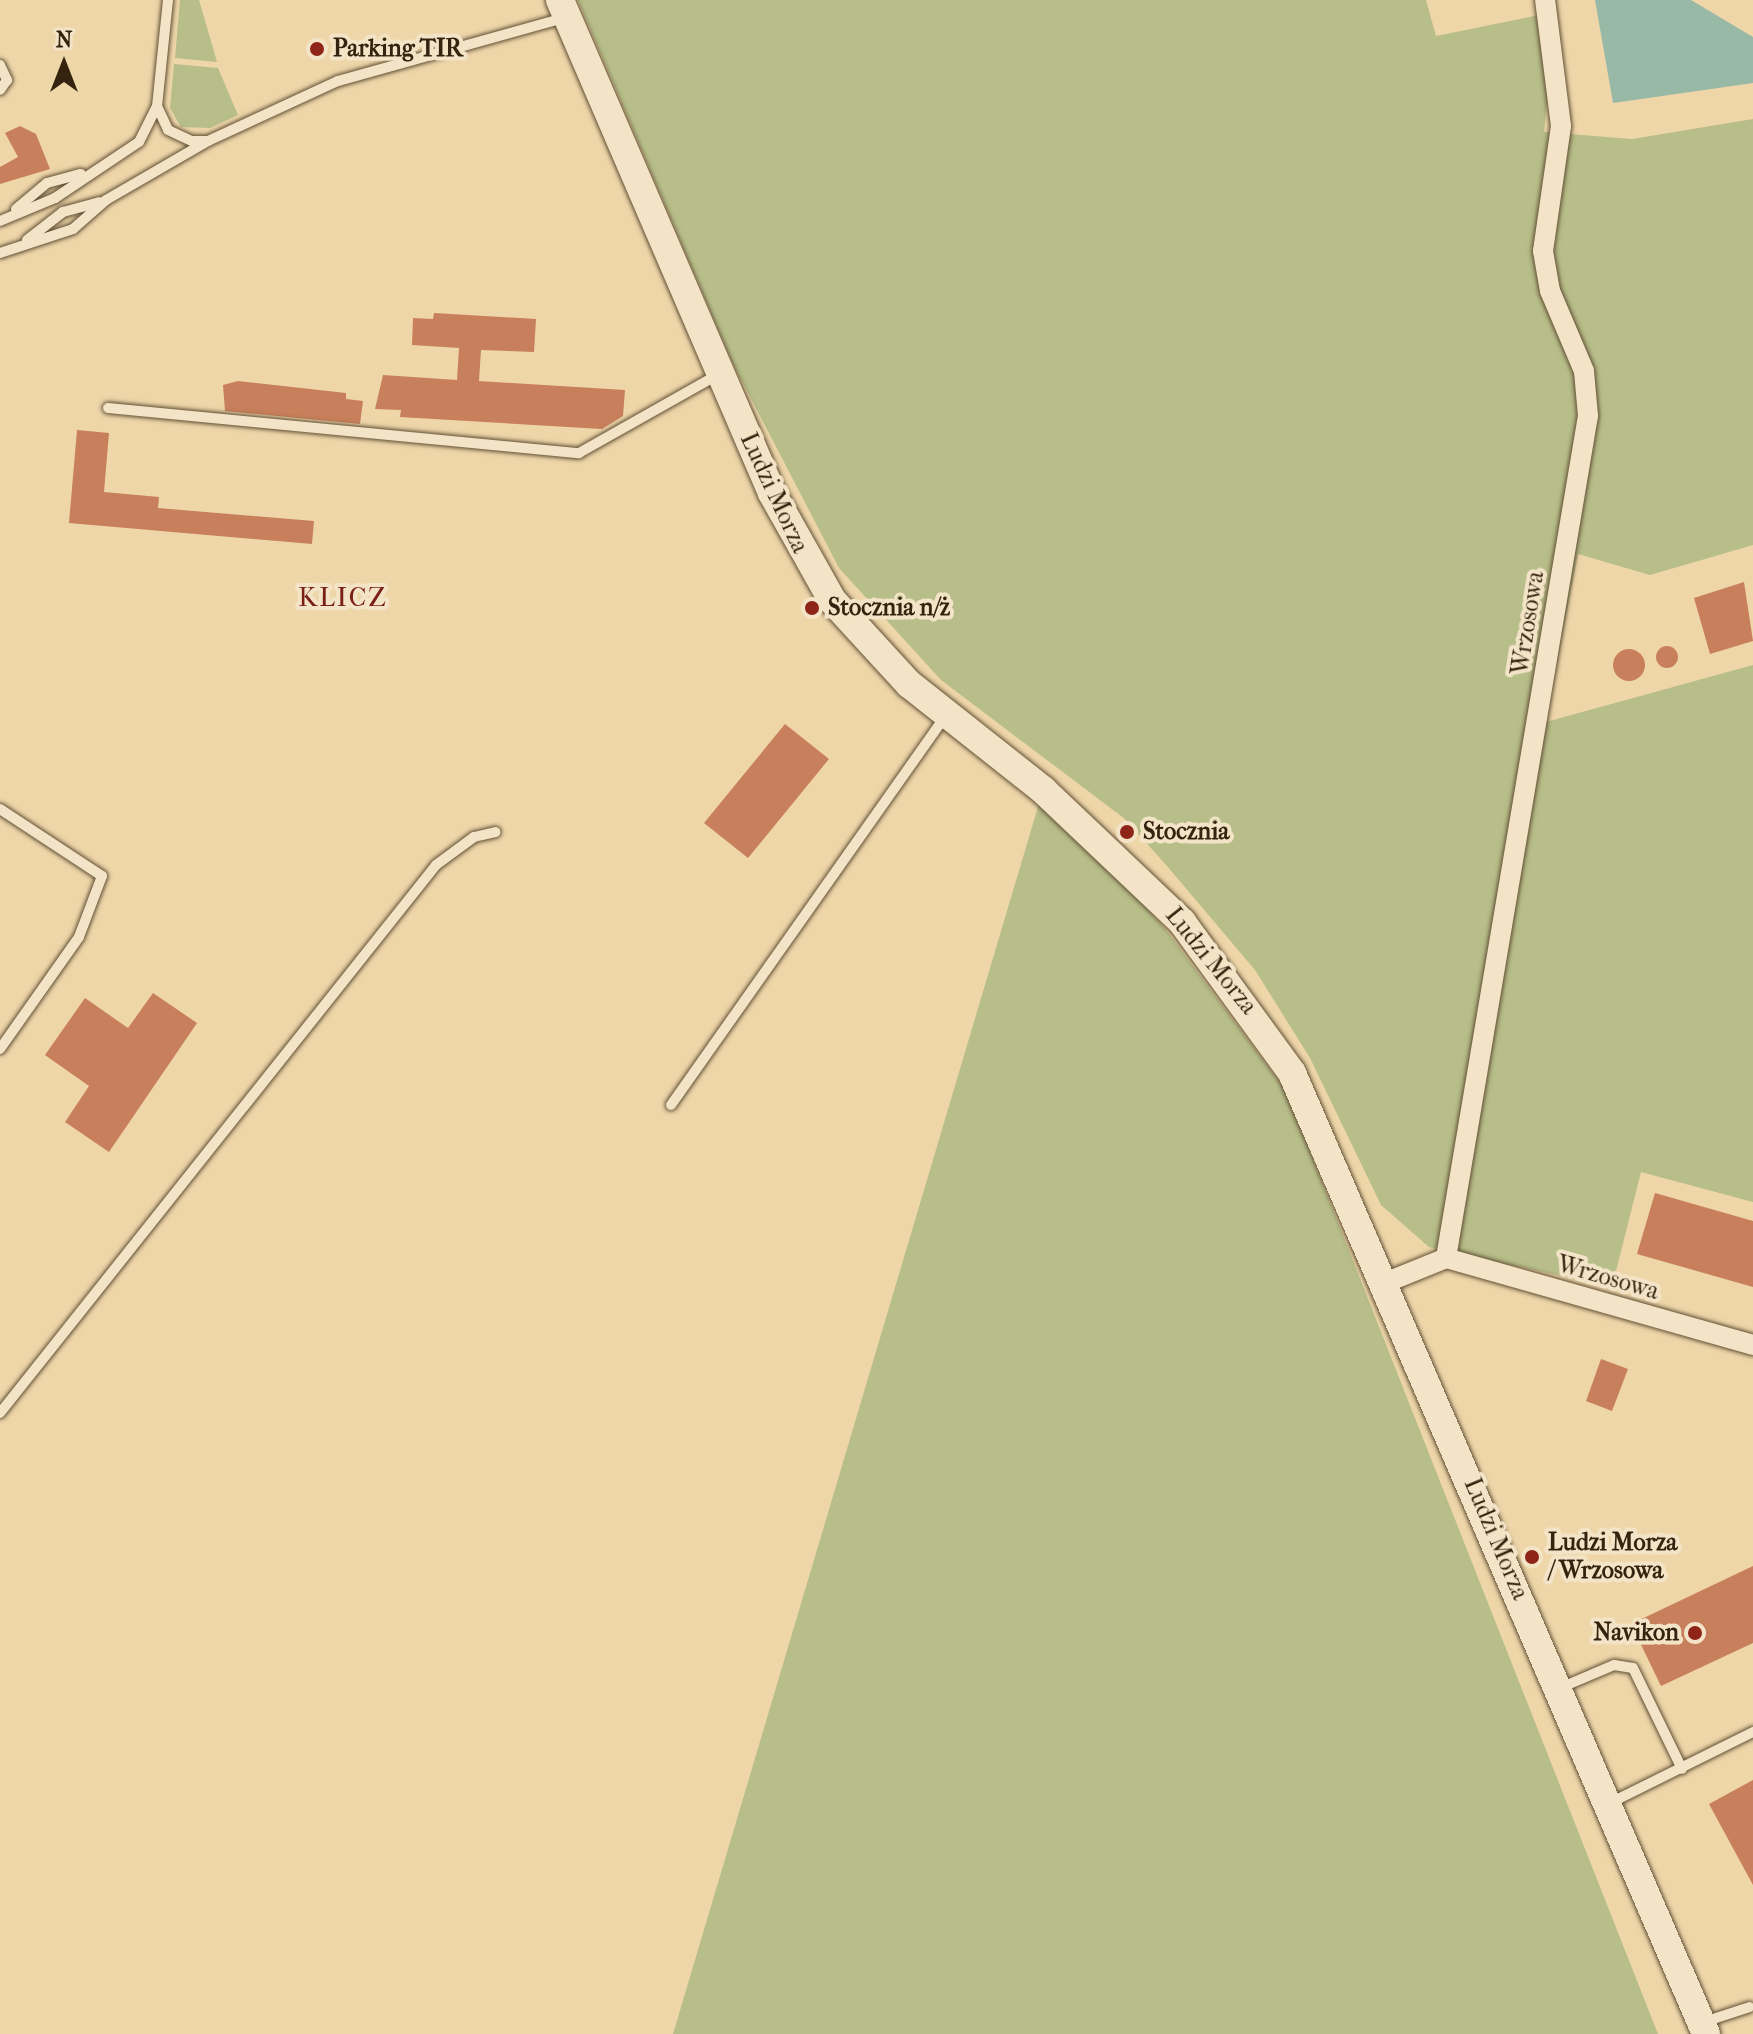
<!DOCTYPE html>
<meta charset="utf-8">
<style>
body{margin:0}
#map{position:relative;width:1753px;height:2034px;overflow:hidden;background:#eed6a9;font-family:"IM FELL French Canon",serif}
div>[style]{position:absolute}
.green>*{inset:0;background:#b7be89}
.water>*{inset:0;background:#99b9a7}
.building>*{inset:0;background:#c87f5b}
.round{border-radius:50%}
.roads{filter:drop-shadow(0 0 2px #625036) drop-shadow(0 0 2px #625036)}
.lane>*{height:10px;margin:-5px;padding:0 5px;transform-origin:5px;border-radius:5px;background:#f4e4c7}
.street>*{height:20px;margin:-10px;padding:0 10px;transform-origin:10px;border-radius:10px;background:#f4e4c7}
.secondary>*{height:28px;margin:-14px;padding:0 14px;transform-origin:14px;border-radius:14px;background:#f4e4c7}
.dots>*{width:22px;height:22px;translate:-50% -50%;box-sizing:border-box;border:4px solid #f4e4c7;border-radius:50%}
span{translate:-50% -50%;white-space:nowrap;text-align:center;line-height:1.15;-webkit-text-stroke:8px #f4e4c7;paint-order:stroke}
.poi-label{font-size:24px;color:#34240f;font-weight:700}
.left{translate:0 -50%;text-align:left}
.right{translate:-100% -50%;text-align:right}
.street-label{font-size:24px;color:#34240f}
.neighbourhood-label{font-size:26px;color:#7a1f14;letter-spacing:2px}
.north{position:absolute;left:24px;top:24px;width:80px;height:80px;-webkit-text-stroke:6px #f4e4c7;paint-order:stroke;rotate:0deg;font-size:22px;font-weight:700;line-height:32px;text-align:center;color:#34240f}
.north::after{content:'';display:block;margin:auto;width:28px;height:36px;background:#34240f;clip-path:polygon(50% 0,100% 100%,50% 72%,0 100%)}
</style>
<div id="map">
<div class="green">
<i style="clip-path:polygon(180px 0,199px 0,217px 62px,175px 58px)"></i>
<i style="clip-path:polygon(578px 0,1426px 0,1436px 36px,1539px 15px,1548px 94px,1544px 132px,1632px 139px,1753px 119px,1753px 545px,1650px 575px,1578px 554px,1546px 722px,1753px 665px,1753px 1202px,1641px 1172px,1612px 1287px,1429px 1247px,1381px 1205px,1310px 1058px,1255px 970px,1167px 866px,1125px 819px,941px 680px,839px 568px,732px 362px)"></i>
<i style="clip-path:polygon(174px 64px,218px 68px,238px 115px,210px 128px,181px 127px,170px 108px)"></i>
<i style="clip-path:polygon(1043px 790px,1166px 930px,1286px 1091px,1658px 2034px,673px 2034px)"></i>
</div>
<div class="water">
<i style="clip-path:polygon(1595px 0,1691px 0,1753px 37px,1753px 83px,1613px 103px)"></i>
</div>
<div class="building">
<i style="clip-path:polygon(20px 126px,36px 134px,50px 169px,0 184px,0 167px,18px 157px,5px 133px)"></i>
<i style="clip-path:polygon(434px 313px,536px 319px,534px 352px,481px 350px,479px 381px,625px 390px,623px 416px,602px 429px,400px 417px,401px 410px,375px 409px,383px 375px,457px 380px,459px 348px,412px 345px,413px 318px,433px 319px)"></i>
<i style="clip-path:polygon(238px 381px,346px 393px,346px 399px,363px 401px,360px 424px,225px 411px,223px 385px)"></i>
<i style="clip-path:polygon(77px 430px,109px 433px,104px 492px,159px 497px,158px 508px,314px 521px,312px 544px,69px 523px)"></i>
<i style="clip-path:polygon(1744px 582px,1753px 641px,1710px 654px,1694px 598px)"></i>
<i class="round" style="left:1656px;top:646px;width:22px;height:22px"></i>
<i class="round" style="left:1613px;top:649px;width:32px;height:32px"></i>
<i style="clip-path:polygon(785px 724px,829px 759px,748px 858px,704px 823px)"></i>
<i style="clip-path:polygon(153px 993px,197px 1023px,109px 1152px,65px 1122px,89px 1086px,45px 1055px,85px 998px,128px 1028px)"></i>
<i style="clip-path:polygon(1655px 1193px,1753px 1221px,1753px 1287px,1637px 1254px)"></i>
<i style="clip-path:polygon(1601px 1359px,1628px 1369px,1612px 1411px,1586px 1401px)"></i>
<i style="clip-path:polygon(1753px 1566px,1753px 1643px,1661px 1686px,1631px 1624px)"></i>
<i style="clip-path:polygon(1753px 1780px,1753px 1885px,1709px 1804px)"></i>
</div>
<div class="roads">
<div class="lane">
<i style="left:168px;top:0;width:107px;rotate:95.9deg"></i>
<i style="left:157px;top:106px;width:26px;rotate:65deg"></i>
<i style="left:168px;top:130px;width:26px;rotate:25deg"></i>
<i style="left:192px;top:141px;width:16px"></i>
<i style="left:208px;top:141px;width:143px;rotate:-24.8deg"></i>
<i style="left:338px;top:81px;width:235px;rotate:-15.6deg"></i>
<i style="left:0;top:65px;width:17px;rotate:65deg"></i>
<i style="left:7px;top:80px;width:12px;rotate:125deg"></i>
<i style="left:16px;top:209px;width:40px;rotate:-40deg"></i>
<i style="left:47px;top:183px;width:35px;rotate:-15deg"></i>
<i style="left:0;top:221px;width:60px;rotate:-22.7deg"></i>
<i style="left:55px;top:198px;width:101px;rotate:-33.7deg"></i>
<i style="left:139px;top:142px;width:40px;rotate:-63.4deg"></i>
<i style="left:27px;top:240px;width:46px;rotate:-37.9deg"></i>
<i style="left:63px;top:212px;width:38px;rotate:-15deg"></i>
<i style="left:0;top:253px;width:77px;rotate:-18.2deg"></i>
<i style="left:73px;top:229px;width:44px;rotate:-41.3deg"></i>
<i style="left:106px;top:200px;width:116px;rotate:-30.1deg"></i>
<i style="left:108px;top:408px;width:473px;rotate:5.5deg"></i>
<i style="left:579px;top:453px;width:161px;rotate:-29.4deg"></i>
<i style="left:0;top:809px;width:122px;rotate:33.3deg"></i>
<i style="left:102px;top:876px;width:65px;rotate:110.7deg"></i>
<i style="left:79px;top:937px;width:137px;rotate:125.2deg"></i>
<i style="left:671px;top:1105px;width:477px;rotate:-54.8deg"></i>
<i style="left:0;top:1413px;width:700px;rotate:-51.49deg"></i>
<i style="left:436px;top:865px;width:47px;rotate:-36.4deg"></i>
<i style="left:474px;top:837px;width:22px;rotate:-13deg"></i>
<i style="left:1560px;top:1688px;width:59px;rotate:-23.1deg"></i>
<i style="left:1614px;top:1665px;width:19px;rotate:9deg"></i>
<i style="left:1633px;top:1668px;width:112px;rotate:64.1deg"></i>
<i style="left:1610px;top:1803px;width:160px;rotate:-26.4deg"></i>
<i style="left:1704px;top:2022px;width:48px;rotate:-18.1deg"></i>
</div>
<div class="street">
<i style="left:1446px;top:1258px;width:854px;rotate:-80.43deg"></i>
<i style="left:1588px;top:416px;width:45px;rotate:-95.1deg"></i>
<i style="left:1584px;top:371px;width:87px;rotate:-113deg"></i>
<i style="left:1550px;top:291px;width:41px;rotate:-99.9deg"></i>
<i style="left:1543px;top:251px;width:126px;rotate:-81.8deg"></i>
<i style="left:1561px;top:126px;width:127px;rotate:-97.2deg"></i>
<i style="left:1387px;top:1282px;width:64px;rotate:-22.1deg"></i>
<i style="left:1446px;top:1258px;width:319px;rotate:15.8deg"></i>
</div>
<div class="secondary">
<i style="left:560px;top:0;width:537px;rotate:66.73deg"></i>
<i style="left:772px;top:493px;width:123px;rotate:60.7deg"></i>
<i style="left:832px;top:600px;width:114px;rotate:47.5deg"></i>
<i style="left:909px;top:684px;width:171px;rotate:38.3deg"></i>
<i style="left:1043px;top:790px;width:192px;rotate:43.5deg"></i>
<i style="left:1182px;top:922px;width:187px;rotate:53.9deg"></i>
<i style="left:1292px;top:1073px;width:1046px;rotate:66.69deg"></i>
</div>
</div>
<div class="dots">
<i style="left:317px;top:49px;background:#8f2418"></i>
<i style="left:812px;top:608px;background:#8f2418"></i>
<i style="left:1127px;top:832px;background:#8f2418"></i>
<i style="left:1532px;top:1557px;background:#8f2418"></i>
<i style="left:1695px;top:1633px;background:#8f2418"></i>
</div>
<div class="poi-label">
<span class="left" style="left:333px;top:49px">Parking TIR</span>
<span class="left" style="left:828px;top:608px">Stocznia n/ż</span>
<span class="left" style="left:1143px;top:832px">Stocznia</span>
<span class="left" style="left:1548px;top:1557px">Ludzi Morza<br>/ Wrzosowa</span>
<span class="right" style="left:1679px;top:1633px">Navikon</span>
</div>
<div class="street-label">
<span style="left:774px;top:493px;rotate:65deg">Ludzi Morza</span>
<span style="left:1528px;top:623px;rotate:-81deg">Wrzosowa</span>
<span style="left:1211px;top:961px;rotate:51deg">Ludzi Morza</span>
<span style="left:1608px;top:1278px;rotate:16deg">Wrzosowa</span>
<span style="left:1496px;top:1539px;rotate:67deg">Ludzi Morza</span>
</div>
<div class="neighbourhood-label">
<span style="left:343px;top:598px">KLICZ</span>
</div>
<div class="north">N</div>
</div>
